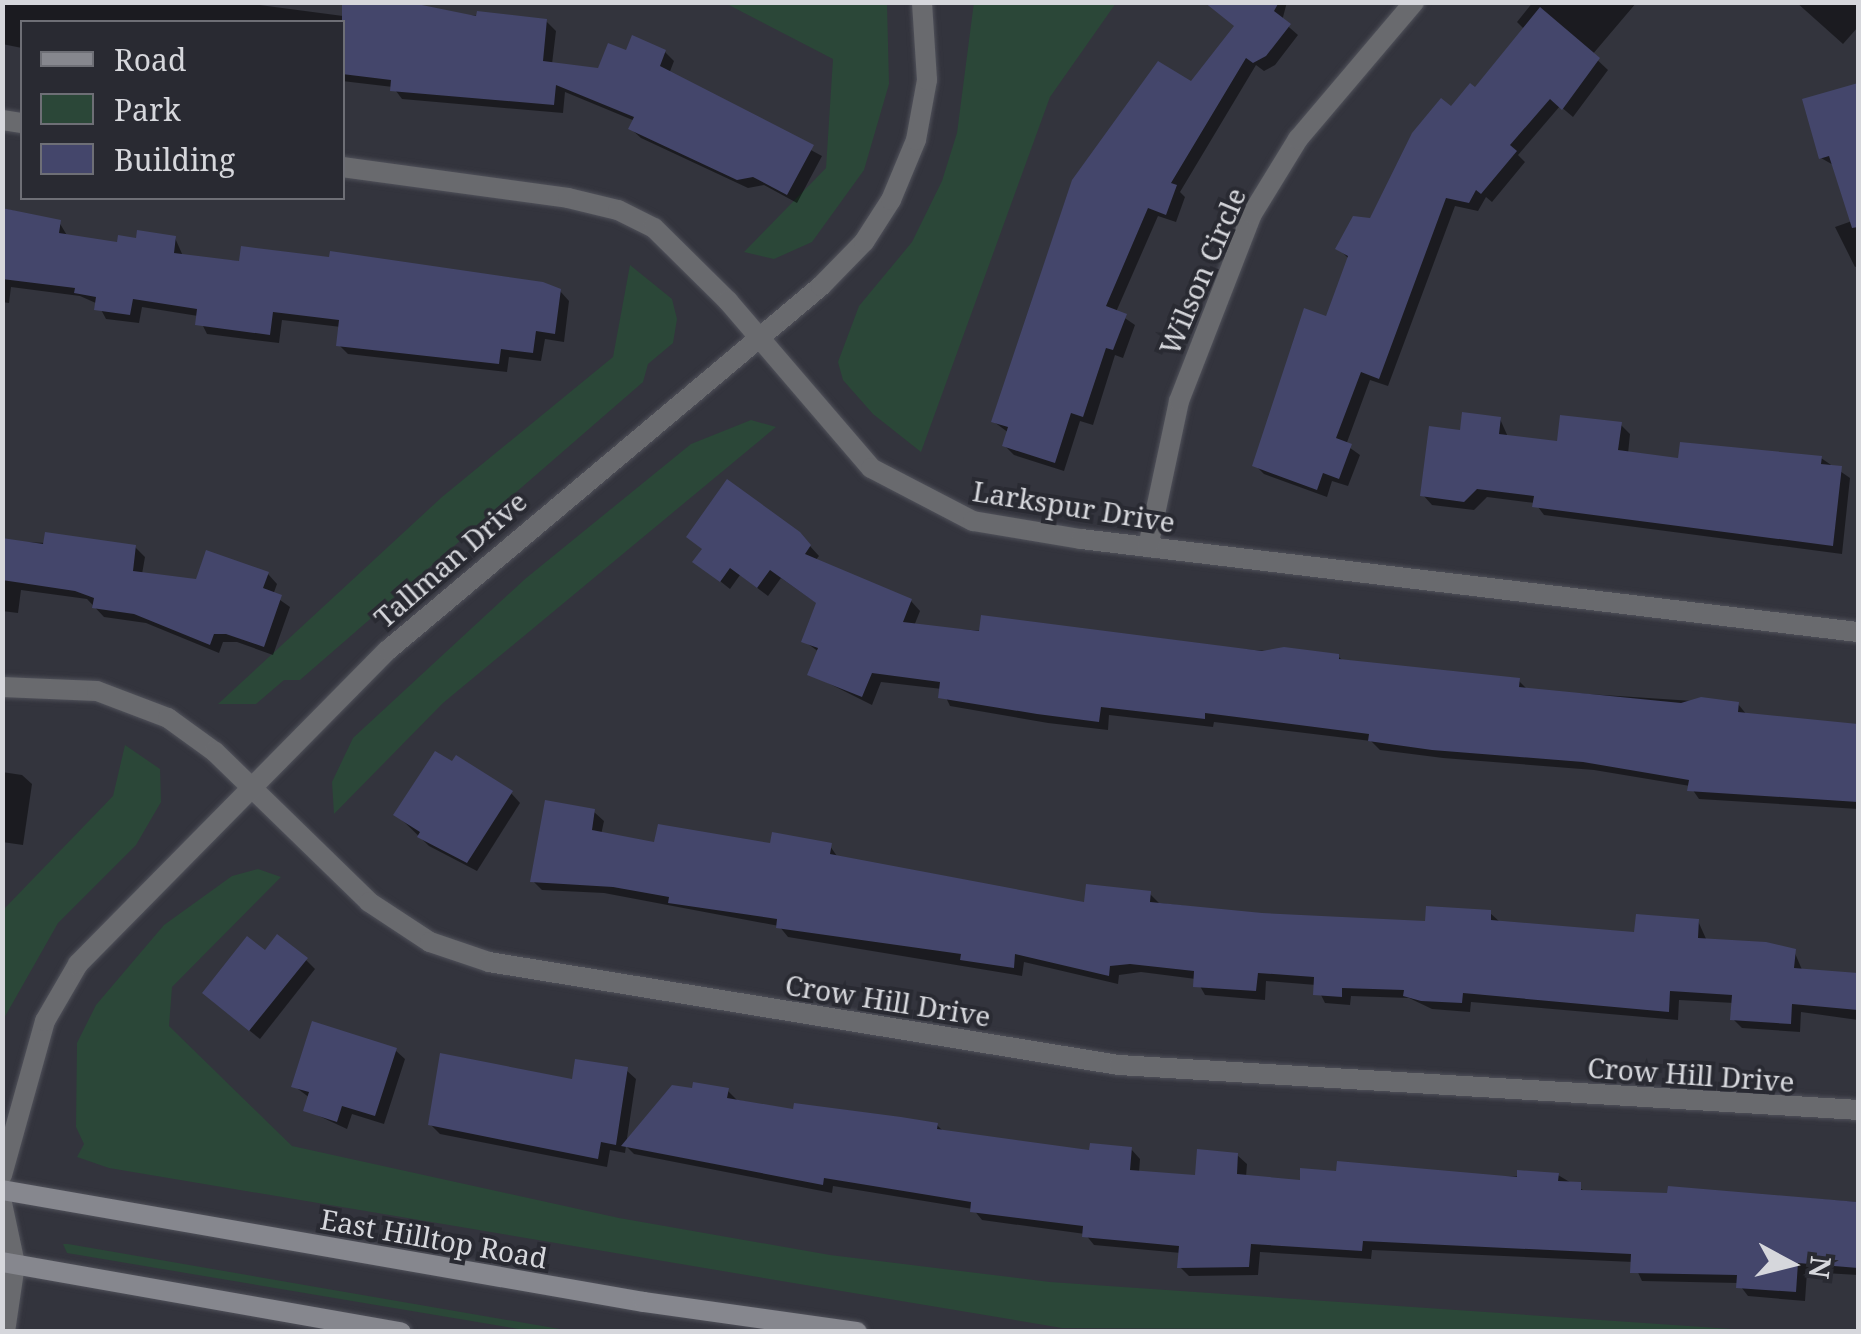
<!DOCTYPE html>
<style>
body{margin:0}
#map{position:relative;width:1861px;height:1334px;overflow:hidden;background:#33343d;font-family:"Noto Serif",serif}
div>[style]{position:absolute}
.green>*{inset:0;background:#2b4738}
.shadow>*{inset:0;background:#0007}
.building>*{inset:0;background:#44466b}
.roads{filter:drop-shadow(0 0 2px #50515a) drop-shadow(0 0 2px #50515a)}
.minor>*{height:20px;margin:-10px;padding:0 10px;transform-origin:10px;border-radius:10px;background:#696a6e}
.tertiary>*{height:20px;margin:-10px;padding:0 10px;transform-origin:10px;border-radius:10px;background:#696a6e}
.secondary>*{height:20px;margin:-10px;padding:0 10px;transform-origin:10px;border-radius:10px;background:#86878e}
span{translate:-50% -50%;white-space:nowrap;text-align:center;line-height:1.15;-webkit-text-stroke:8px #292a32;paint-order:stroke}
.street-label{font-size:28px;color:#d6d7dc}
.frame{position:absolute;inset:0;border:5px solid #d6d7dc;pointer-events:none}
.legend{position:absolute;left:20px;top:20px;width:325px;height:180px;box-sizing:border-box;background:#292a32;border:2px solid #6e6f76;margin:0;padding:12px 18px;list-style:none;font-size:30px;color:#d6d7dc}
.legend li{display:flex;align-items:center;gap:20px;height:50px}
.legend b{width:50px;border:2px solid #6e6f76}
.north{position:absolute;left:1741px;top:1214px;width:100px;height:100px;-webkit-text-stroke:8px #292a32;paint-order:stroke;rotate:97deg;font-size:28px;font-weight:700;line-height:40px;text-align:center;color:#d6d7dc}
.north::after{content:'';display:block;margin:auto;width:35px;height:45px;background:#d6d7dc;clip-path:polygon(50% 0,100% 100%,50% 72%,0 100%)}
</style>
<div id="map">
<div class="green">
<i style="clip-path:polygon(974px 2px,1116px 3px,1050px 97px,921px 452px,873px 414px,843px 380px,838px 362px,859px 306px,912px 242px,942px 181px,957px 133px)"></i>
<i style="clip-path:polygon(725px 3px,887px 4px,889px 84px,864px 170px,812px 242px,774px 259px,744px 252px,826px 168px,833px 59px)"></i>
<i style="clip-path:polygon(630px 265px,672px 299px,677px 319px,673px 343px,648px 364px,643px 382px,300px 680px,284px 680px,256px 704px,218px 704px,442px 497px,613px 357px)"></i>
<i style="clip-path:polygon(751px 420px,776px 427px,443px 703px,334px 814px,332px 782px,353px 738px,525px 579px,691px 444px)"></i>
<i style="clip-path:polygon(125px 745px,160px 769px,161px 802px,136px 845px,58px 923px,3px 1020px,3px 910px,113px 796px)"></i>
<i style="clip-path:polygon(258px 869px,281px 877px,172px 987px,169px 1026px,292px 1146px,619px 1218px,830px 1255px,1050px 1282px,1761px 1331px,1062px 1328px,109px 1168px,77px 1157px,84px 1144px,76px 1127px,77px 1043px,96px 1005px,164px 925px,232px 876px)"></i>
<i style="clip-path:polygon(63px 1244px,68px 1244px,571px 1331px,531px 1331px,67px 1253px)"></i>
</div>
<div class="shadow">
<i style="clip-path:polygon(2px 2px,237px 2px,343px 16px,345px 2px,413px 2px,416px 11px,546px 21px,556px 31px,552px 64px,599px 70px,627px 54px,665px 52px,674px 61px,669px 74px,822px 156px,797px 203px,764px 185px,748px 188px,641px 138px,631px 129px,635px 121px,565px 92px,563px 113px,402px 99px,393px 87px,342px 81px,342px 22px,22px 22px,22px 48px,2px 44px)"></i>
<i style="clip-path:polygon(1206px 2px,1287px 2px,1282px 21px,1298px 35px,1275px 65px,1264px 71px,1256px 65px,1180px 192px,1185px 197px,1176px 222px,1158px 216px,1116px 312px,1135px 325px,1123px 358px,1115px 355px,1093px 425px,1080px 421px,1064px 471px,1014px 455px,1005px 446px,1009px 433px,994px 422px,1192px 84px,1237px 27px)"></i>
<i style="clip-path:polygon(1533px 2px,1637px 2px,1592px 55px,1608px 70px,1573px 117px,1560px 106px,1518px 155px,1525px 162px,1492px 202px,1486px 197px,1478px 211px,1455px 206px,1388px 386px,1370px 380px,1346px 445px,1360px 455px,1348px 486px,1332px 481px,1327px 497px,1264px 474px,1255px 465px,1328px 319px,1348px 258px,1338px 248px,1447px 151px,1525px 30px,1517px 22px)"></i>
<i style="clip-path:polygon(1796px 2px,1858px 2px,1858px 27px,1843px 44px)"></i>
<i style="clip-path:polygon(1858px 86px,1858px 266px,1855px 267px,1835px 227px,1852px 221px,1835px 166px,1821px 158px,1805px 100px)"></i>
<i style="clip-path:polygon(2px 208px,59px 222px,68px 237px,120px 245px,175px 238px,183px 256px,560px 291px,569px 301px,564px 342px,545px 339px,541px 361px,509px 357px,507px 372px,348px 354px,339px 345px,341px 327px,282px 320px,279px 343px,207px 334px,198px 316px,142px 307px,139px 323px,106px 319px,98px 304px,80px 296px,11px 287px,9px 303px,2px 302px)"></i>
<i style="clip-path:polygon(1500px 419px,1508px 437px,1559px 444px,1621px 425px,1630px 434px,1628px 454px,1680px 460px,1821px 458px,1850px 478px,1842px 554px,1544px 515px,1535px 503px,1487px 497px,1474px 510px,1432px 505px,1423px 495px,1462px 433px)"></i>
<i style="clip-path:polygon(689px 537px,809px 545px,819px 556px,815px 561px,911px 601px,920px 611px,914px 626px,1338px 656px,1344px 662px,1519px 681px,1528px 690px,1738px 704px,1747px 715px,1858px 727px,1858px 809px,1699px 799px,1690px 786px,1594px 770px,1443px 758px,1380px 750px,1371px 741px,1214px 722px,1213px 727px,1109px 715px,1108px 730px,1048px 723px,950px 706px,942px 689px,881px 682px,872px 705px,810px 674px,819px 652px,804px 641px,818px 604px,781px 578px,768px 596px,740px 575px,730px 589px,696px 562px,704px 550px)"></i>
<i style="clip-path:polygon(2px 541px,135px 547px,145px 557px,142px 574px,197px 581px,268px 574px,277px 584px,273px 595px,290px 607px,273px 655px,237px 642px,223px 642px,219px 653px,146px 623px,104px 617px,87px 599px,21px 590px,18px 613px,2px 611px)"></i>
<i style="clip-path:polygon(2px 772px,22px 775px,32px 784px,23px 845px,2px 842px)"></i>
<i style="clip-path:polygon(511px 793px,520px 803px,477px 871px,429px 846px,397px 815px)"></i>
<i style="clip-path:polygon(594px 812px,604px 821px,601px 835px,656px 845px,830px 846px,839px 859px,1086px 905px,1150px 894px,1159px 903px,1262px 915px,1427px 924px,1490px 913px,1500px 922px,1637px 935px,1698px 921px,1707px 941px,1794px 951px,1803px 972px,1858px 976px,1858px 1020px,1801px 1012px,1800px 1032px,1742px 1028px,1733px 1019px,1734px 1003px,1679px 1000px,1678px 1020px,1471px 1002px,1470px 1012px,1432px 1009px,1409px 998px,1351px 996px,1350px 1005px,1325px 1003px,1316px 985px,1266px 981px,1265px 1000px,1205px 995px,1196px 979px,1141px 972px,1119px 975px,1118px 984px,1024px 962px,1022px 976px,788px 937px,779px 926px,604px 893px,542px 890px,533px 881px)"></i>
<i style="clip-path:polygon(266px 953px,306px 960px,315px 969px,260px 1039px,214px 1002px)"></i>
<i style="clip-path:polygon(395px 1050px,405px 1059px,384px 1124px,352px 1114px,347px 1129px,306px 1110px,310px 1098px,294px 1086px)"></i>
<i style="clip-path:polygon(626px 1070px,636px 1079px,626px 1145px,727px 1090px,737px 1100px,795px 1112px,937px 1125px,944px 1132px,1092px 1153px,1131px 1149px,1140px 1159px,1139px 1173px,1197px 1178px,1237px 1155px,1247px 1164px,1246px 1177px,1302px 1183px,1558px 1175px,1588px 1193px,1670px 1196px,1670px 1189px,1858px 1202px,1858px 1275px,1807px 1272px,1805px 1301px,1748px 1296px,1738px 1283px,1642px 1281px,1633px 1262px,1372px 1250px,1371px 1259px,1260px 1252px,1258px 1275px,1189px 1276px,1180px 1267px,1181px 1253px,1094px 1245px,1085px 1234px,982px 1220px,973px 1209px,833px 1186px,832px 1193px,634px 1154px,626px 1146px,625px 1153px,610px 1150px,607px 1167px,440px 1134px,431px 1125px)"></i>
</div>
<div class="building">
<i style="clip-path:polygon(342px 2px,407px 2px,476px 16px,477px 11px,547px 19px,543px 61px,598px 68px,608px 43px,626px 50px,632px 35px,666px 50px,660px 66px,814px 145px,787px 195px,753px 177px,737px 180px,628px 129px,634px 117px,556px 85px,554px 105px,390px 91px,391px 80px,342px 74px)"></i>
<i style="clip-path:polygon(1204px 2px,1279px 2px,1274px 11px,1291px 24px,1266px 56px,1253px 63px,1246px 58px,1171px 183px,1177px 185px,1166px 215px,1148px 208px,1106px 306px,1127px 314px,1113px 350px,1106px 348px,1083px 417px,1071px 413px,1055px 463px,1002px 446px,1008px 427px,991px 422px,1072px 180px,1158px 61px,1191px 81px,1234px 26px)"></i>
<i style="clip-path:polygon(1540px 7px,1600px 58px,1562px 110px,1550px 99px,1510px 145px,1517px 151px,1481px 194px,1476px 190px,1469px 203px,1446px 198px,1379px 379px,1361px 372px,1336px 438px,1352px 444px,1339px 479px,1323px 473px,1317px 490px,1252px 466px,1304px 308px,1326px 316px,1348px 256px,1335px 249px,1353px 216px,1370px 218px,1412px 133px,1441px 98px,1451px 106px,1470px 83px,1475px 87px)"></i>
<i style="clip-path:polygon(1858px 83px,1858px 227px,1852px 228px,1829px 156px,1819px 159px,1802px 99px)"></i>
<i style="clip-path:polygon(2px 208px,61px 220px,59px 233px,117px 242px,118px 235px,136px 238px,137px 230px,176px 236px,174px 253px,239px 261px,241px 246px,329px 257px,330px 251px,543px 282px,561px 289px,555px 334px,536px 331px,533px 353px,501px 349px,499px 364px,336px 346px,339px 320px,273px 312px,270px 335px,195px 325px,197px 309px,133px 299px,130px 315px,94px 310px,96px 297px,74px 293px,75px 288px,2px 279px)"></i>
<i style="clip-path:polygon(1462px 412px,1501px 417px,1499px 434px,1557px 441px,1560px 415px,1622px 422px,1618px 450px,1678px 458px,1680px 442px,1822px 456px,1821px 464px,1842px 466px,1833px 546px,1532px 507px,1534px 496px,1477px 489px,1464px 502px,1420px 496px,1429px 426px,1460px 430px)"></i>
<i style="clip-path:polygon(727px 479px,800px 532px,811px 545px,805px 554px,912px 599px,903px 622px,979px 631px,981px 615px,1262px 651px,1284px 647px,1339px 654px,1339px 659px,1520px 678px,1519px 687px,1681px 703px,1701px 697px,1739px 702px,1738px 712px,1858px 724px,1858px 802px,1687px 791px,1689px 780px,1583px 762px,1432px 750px,1368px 741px,1369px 734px,1205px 713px,1205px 719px,1101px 707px,1099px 722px,1037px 714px,938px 698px,940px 682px,872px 673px,862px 697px,807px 675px,818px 648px,801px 642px,816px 603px,770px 570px,757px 588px,730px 568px,720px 582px,692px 562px,702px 549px,686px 537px)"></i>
<i style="clip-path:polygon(45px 532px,136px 545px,133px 571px,196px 579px,206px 550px,269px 572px,263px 588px,282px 595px,264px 647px,226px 634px,214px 634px,210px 645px,134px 614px,92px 608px,94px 598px,75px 591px,2px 580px,2px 538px,43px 544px)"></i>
<i style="clip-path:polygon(435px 751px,452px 761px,456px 755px,513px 791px,467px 863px,417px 837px,420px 832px,393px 815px)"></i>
<i style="clip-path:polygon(545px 800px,595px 809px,592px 830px,654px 842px,658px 824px,770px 843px,772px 832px,832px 843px,830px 854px,1084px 902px,1086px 884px,1151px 891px,1150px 902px,1262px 913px,1425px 921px,1426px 906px,1491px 910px,1491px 920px,1634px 932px,1636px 914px,1699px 919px,1698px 938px,1766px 942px,1796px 949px,1794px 968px,1858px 973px,1858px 1010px,1792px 1004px,1791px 1024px,1730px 1020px,1732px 995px,1670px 991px,1669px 1012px,1463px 993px,1462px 1003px,1421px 1001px,1403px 996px,1404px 990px,1342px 988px,1342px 997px,1313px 995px,1314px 977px,1258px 973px,1256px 991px,1193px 987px,1194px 971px,1130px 964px,1110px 966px,1109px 976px,1015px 954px,1014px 968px,960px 960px,961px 954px,776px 928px,777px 919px,668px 903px,669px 897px,613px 887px,530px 882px)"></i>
<i style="clip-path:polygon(277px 934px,308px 958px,249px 1031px,202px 993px,247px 936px,265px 950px)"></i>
<i style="clip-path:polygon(312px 1021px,397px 1048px,375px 1116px,342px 1106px,337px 1122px,303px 1111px,309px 1092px,291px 1087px)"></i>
<i style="clip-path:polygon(440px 1053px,572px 1079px,575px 1059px,628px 1067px,616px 1145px,601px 1142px,598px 1159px,428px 1125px)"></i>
<i style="clip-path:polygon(693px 1082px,729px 1088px,727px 1098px,793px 1109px,794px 1103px,901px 1117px,938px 1123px,937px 1129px,1089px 1150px,1090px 1143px,1132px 1147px,1130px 1170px,1195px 1175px,1197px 1149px,1238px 1153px,1237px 1174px,1300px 1180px,1300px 1168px,1336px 1171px,1337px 1161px,1517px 1177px,1517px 1170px,1559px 1173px,1558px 1181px,1581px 1182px,1581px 1190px,1667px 1193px,1668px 1186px,1858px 1202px,1858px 1268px,1798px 1263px,1796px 1292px,1736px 1288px,1737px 1275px,1630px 1273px,1631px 1254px,1363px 1241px,1362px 1251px,1251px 1244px,1249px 1267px,1177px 1268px,1179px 1246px,1082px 1237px,1083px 1226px,970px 1212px,971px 1202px,824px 1178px,823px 1185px,621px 1146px,672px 1085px,692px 1088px)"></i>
</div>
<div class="roads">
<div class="minor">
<i style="left:2px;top:120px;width:20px;rotate:9deg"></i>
<i style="left:342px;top:167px;width:228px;rotate:7.8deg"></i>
<i style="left:568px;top:198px;width:51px;rotate:13.5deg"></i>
<i style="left:618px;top:210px;width:40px;rotate:26.6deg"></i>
<i style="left:654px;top:228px;width:104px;rotate:44.6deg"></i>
<i style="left:728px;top:301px;width:220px;rotate:49.4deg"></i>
<i style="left:871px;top:468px;width:115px;rotate:27.5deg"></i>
<i style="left:973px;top:521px;width:109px;rotate:9.5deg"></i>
<i style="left:1081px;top:539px;width:783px;rotate:6.83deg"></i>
<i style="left:1148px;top:547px;width:149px;rotate:-78deg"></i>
<i style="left:1179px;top:401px;width:201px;rotate:-68.7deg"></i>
<i style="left:1252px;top:214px;width:88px;rotate:-58.5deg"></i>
<i style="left:1298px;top:139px;width:180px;rotate:-49.7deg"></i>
<i style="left:2px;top:687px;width:95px;rotate:2.4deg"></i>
<i style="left:97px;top:691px;width:76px;rotate:20.8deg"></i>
<i style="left:168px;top:718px;width:58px;rotate:35.9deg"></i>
<i style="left:215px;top:752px;width:215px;rotate:44.2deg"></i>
<i style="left:369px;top:902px;width:73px;rotate:33.3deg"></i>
<i style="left:430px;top:942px;width:62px;rotate:18.7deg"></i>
<i style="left:489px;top:962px;width:638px;rotate:9.29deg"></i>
<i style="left:1119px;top:1065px;width:740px;rotate:3.48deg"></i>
</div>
<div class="tertiary">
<i style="left:2px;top:1175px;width:160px;rotate:-74.4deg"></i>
<i style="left:45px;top:1021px;width:66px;rotate:-59.9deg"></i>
<i style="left:78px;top:964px;width:441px;rotate:-45.4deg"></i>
<i style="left:388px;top:650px;width:566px;rotate:-40.05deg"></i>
<i style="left:821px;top:286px;width:62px;rotate:-45.7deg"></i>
<i style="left:864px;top:242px;width:50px;rotate:-57.3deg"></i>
<i style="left:891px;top:200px;width:65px;rotate:-67.4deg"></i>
<i style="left:916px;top:140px;width:61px;rotate:-79.6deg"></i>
<i style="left:927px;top:80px;width:78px;rotate:-93.7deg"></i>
<i style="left:2px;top:1203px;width:62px;rotate:78deg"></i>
<i style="left:15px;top:1264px;width:69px;rotate:98.4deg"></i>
</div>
<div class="secondary">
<i style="left:2px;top:1190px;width:652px;rotate:9.9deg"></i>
<i style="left:644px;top:1302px;width:215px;rotate:8deg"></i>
<i style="left:2px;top:1262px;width:405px;rotate:10deg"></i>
</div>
</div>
<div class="street-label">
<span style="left:1202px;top:271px;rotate:-67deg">Wilson Circle</span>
<span style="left:1074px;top:506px;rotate:9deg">Larkspur Drive</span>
<span style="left:450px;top:559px;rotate:-41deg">Tallman Drive</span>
<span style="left:888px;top:1000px;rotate:9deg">Crow Hill Drive</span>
<span style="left:1691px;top:1074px;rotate:4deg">Crow Hill Drive</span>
<span style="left:434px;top:1238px;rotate:10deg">East Hilltop Road</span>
</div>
<div class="frame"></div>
<ul class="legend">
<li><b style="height:12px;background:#86878e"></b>Road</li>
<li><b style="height:28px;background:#2b4738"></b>Park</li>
<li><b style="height:28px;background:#44466b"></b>Building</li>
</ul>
<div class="north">N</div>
</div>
